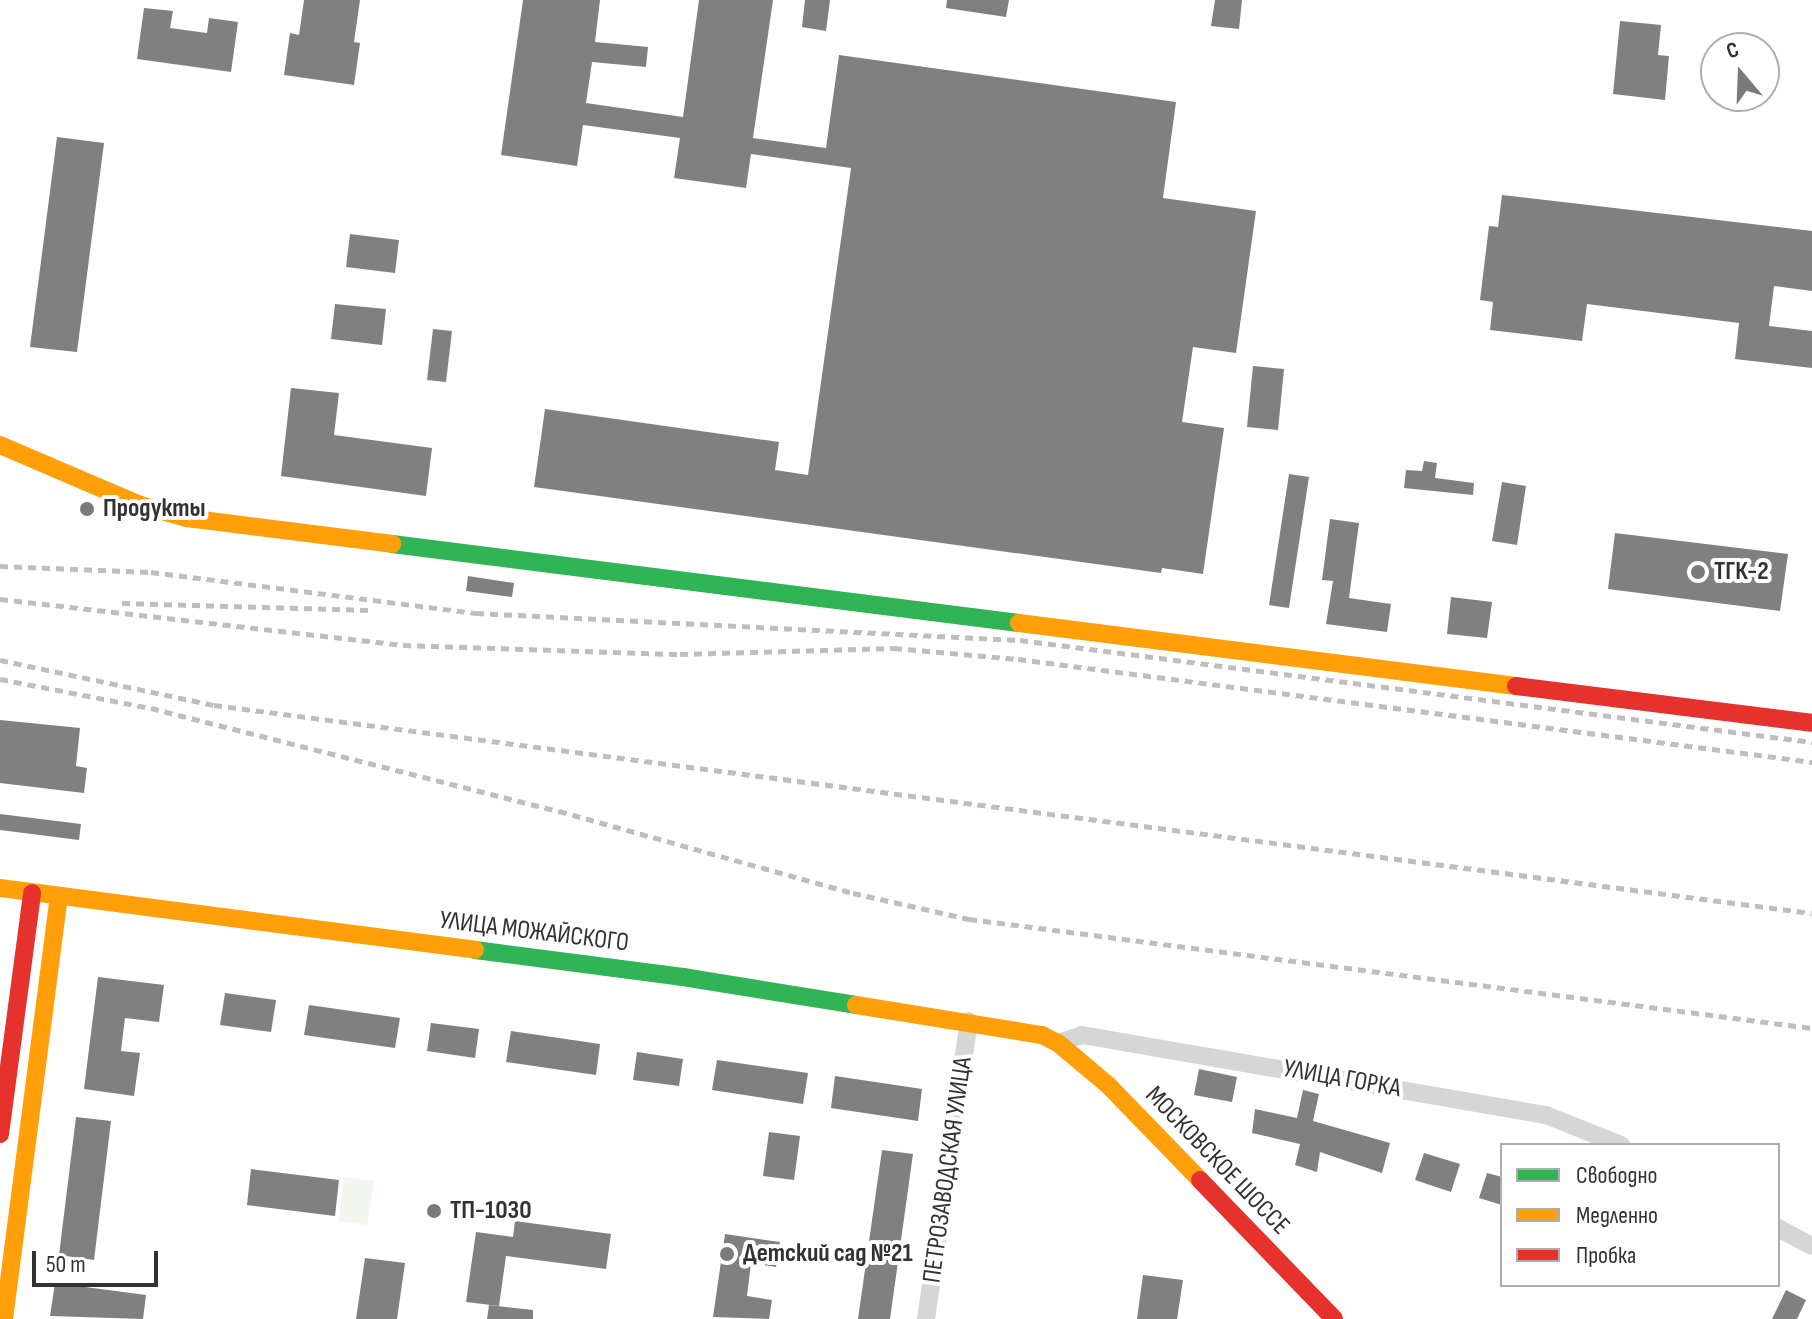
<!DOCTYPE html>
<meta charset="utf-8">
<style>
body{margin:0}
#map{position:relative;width:1812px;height:1319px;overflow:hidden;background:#fff;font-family:"Sofia Sans Condensed",sans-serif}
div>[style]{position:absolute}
.green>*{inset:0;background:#f2f6ee}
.building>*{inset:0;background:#808080}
.street>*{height:18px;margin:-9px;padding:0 9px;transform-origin:9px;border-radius:9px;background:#d6d6d6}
.fast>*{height:18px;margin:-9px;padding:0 9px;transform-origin:9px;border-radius:9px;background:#30b455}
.slow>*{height:18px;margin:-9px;padding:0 9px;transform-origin:9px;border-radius:9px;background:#ff9f0a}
.jam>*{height:18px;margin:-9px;padding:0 9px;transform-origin:9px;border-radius:9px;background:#e5322d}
.rail>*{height:5px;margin-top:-2.5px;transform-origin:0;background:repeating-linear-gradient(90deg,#bebebe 0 8px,transparent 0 14px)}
.dots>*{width:22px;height:22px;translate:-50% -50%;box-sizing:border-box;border:4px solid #fff;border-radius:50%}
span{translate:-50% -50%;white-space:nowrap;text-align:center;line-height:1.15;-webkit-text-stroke:8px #fff;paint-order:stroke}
.poi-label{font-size:26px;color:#323232;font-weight:700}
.left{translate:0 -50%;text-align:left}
.street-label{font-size:26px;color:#323232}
.legend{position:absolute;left:1500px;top:1143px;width:280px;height:144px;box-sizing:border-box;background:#fff;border:2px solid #adadad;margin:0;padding:10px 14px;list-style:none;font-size:24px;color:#323232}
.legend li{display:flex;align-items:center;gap:16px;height:40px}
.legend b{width:40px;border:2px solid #adadad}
.north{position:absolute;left:1700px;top:32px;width:80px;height:80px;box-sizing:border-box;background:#fff;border:2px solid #adadad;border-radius:50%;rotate:341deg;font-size:22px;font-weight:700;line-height:32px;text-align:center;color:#323232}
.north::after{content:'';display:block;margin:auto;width:28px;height:36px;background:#7a7a7a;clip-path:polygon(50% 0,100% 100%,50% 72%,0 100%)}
.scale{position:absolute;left:32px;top:1251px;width:126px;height:36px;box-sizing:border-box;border:4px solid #323232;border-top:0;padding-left:10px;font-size:24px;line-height:28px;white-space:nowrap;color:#323232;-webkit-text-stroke:6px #fff;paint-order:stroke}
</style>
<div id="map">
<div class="green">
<i style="clip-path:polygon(344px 1177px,374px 1181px,367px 1225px,339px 1221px)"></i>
</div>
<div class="building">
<i style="clip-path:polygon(304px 0,360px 0,354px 42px,360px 43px,354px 85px,284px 75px,290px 33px,299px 35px)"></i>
<i style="clip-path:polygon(523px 0,600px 0,595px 42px,648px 47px,646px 67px,592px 62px,586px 103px,683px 117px,699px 0,773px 0,753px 138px,826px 148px,839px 55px,1176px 102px,1163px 198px,1256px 211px,1236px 353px,1193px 347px,1182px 422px,1224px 428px,1203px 574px,1162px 568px,1161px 573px,534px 487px,545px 409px,779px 442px,775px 470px,808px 475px,851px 168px,751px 154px,746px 188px,674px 178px,680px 138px,583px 125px,577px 166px,501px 155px)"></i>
<i style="clip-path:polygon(805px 0,830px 0,826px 31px,802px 27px)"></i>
<i style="clip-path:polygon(947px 0,1009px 0,1006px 17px,946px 8px)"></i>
<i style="clip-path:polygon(1215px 0,1242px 0,1239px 29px,1211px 26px)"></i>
<i style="clip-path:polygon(144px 8px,173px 11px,170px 28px,207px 33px,209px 18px,238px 22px,231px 72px,137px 59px)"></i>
<i style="clip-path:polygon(1620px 21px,1661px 25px,1658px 55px,1669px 56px,1665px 100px,1613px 94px)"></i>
<i style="clip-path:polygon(57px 137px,104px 143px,77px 352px,30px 347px)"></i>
<i style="clip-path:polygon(1502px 195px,1812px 231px,1812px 291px,1774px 286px,1769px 326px,1812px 331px,1812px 368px,1735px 359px,1739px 323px,1587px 304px,1582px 341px,1490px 330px,1493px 302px,1480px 300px,1489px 226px,1498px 227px)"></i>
<i style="clip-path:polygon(350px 234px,399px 240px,395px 273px,346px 267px)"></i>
<i style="clip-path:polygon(335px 304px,386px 309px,382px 345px,331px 339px)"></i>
<i style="clip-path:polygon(433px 329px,452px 331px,446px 382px,427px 380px)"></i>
<i style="clip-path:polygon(1253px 366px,1284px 369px,1278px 430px,1247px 427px)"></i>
<i style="clip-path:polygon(291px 388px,339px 393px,334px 435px,432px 448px,426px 496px,281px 476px)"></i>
<i style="clip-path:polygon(1424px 461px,1437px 463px,1435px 478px,1474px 483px,1473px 495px,1404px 488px,1406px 470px,1422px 471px)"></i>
<i style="clip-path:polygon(1289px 474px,1309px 477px,1289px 608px,1269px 605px)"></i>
<i style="clip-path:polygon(1502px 482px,1526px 486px,1517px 545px,1492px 541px)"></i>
<i style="clip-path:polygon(1330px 519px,1359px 523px,1349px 598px,1391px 604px,1387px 632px,1326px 624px,1333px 581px,1322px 580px)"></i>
<i style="clip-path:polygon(1615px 533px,1788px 554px,1780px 611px,1608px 589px)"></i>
<i style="clip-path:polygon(468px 576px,514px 583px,512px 597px,466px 591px)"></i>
<i style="clip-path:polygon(1451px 597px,1492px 602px,1487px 638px,1447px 634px)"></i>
<i style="clip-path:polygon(0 720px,80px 728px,76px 766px,87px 768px,84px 793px,0 783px)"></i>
<i style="clip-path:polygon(0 814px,81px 824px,79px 840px,0 830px)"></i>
<i style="clip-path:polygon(98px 977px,164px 985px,159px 1022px,125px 1018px,121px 1051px,140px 1053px,134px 1096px,84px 1089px)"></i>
<i style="clip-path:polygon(225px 993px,276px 1000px,271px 1032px,220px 1025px)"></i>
<i style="clip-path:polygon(309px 1005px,400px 1018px,395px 1048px,304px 1035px)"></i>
<i style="clip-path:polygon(431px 1023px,479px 1029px,475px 1058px,427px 1051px)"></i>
<i style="clip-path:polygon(511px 1031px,600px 1044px,596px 1075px,506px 1062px)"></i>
<i style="clip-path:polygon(637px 1052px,683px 1059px,679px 1086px,633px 1080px)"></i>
<i style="clip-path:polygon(717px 1060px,808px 1073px,803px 1104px,712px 1090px)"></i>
<i style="clip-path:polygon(1199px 1069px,1237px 1077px,1232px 1102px,1194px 1095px)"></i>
<i style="clip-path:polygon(835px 1076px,922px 1089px,918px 1121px,831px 1108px)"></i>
<i style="clip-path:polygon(1303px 1090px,1319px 1094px,1313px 1121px,1390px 1143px,1382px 1173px,1320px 1152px,1317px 1172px,1295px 1165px,1300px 1144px,1252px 1133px,1255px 1109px,1297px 1118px)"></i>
<i style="clip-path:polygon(76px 1117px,111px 1121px,94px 1260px,59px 1255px)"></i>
<i style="clip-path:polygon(769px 1132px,800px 1136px,794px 1180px,763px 1176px)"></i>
<i style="clip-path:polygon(882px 1150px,913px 1154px,890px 1319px,858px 1319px)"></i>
<i style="clip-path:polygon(1424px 1153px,1460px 1164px,1451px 1192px,1415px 1180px)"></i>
<i style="clip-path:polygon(251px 1169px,339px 1180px,335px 1216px,247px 1205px)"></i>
<i style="clip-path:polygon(1487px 1173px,1502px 1177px,1502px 1205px,1479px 1198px)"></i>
<i style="clip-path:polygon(515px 1221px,611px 1234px,606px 1269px,506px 1256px,499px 1306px,466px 1302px,476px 1232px,513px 1237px)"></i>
<i style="clip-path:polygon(725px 1234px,780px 1242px,776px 1267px,751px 1263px,747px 1296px,772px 1300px,769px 1319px,713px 1317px)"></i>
<i style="clip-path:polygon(365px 1258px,405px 1263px,397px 1319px,356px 1319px)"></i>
<i style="clip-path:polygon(1143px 1275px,1183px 1280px,1177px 1319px,1137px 1319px)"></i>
<i style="clip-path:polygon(55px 1283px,146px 1295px,143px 1319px,50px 1316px)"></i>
<i style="clip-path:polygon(1786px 1290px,1806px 1300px,1797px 1319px,1772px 1319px)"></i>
<i style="clip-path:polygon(489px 1305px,533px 1310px,533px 1319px,487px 1319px)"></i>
</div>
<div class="street">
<i style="left:1058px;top:1043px;width:25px;rotate:-18deg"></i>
<i style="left:1082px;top:1035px;width:471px;rotate:9.8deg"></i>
<i style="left:1546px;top:1115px;width:81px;rotate:21.8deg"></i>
<i style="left:1778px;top:1228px;width:38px;rotate:28deg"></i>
<i style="left:926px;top:1319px;width:301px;rotate:-81.8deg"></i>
</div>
<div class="fast">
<i style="left:392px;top:544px;width:632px;rotate:7.18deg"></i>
<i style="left:475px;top:950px;width:210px;rotate:7.4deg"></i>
<i style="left:683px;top:977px;width:175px;rotate:9.2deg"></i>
</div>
<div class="slow">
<i style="left:0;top:445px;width:152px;rotate:23.2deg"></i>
<i style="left:140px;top:505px;width:49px;rotate:15.5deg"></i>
<i style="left:187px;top:518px;width:207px;rotate:7.2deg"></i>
<i style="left:1019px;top:623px;width:501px;rotate:7.22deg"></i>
<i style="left:0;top:888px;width:479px;rotate:7.4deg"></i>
<i style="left:856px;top:1005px;width:188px;rotate:9.2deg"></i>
<i style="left:1042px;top:1035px;width:18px;rotate:27deg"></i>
<i style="left:1058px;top:1043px;width:67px;rotate:40.1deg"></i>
<i style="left:1109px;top:1086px;width:131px;rotate:45.9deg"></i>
<i style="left:4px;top:1319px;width:426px;rotate:-82.6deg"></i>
</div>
<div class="jam">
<i style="left:1516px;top:686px;width:298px;rotate:7.1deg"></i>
<i style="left:0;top:1134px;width:243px;rotate:-82.4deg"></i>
<i style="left:1200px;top:1180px;width:193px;rotate:46deg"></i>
</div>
<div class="rail">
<i style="left:0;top:566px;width:151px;rotate:2.3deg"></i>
<i style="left:151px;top:572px;width:328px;rotate:7.2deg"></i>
<i style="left:476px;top:613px;width:545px;rotate:2.84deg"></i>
<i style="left:1020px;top:640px;width:799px;rotate:7.34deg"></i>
<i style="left:0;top:599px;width:406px;rotate:6.5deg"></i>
<i style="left:403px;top:645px;width:277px;rotate:1.9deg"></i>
<i style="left:680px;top:654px;width:214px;rotate:-1.6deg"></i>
<i style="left:894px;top:648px;width:124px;rotate:5.1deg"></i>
<i style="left:1018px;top:659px;width:801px;rotate:7.39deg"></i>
<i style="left:122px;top:603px;width:248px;rotate:1.6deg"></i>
<i style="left:0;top:660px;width:219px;rotate:11.9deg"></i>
<i style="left:214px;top:705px;width:1611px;rotate:7.42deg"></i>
<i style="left:0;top:679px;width:154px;rotate:10.9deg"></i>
<i style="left:151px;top:708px;width:421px;rotate:14.2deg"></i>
<i style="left:559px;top:811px;width:305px;rotate:15.6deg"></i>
<i style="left:853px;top:893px;width:119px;rotate:12.6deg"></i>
<i style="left:969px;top:919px;width:850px;rotate:7.37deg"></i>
</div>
<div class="dots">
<i style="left:87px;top:509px;background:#7a7a7a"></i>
<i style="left:1698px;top:572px;background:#7a7a7a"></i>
<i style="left:434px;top:1211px;background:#7a7a7a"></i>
<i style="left:727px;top:1254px;background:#7a7a7a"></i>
</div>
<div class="poi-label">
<span class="left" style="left:103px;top:509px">Продукты</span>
<span class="left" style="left:1714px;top:572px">ТГК-2</span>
<span class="left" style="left:450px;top:1211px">ТП-1030</span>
<span class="left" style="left:743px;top:1254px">Детский сад №21</span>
</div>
<div class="street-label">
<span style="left:534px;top:932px;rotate:7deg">УЛИЦА МОЖАЙСКОГО</span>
<span style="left:1342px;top:1079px;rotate:10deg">УЛИЦА ГОРКА</span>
<span style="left:1217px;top:1161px;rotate:46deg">МОСКОВСКОЕ ШОССЕ</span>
<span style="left:948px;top:1170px;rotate:-82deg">ПЕТРОЗАВОДСКАЯ УЛИЦА</span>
</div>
<ul class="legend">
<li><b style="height:10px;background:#30b455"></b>Свободно</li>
<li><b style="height:10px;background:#ff9f0a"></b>Медленно</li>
<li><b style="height:10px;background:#e5322d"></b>Пробка</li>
</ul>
<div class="north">С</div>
<div class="scale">50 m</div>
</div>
